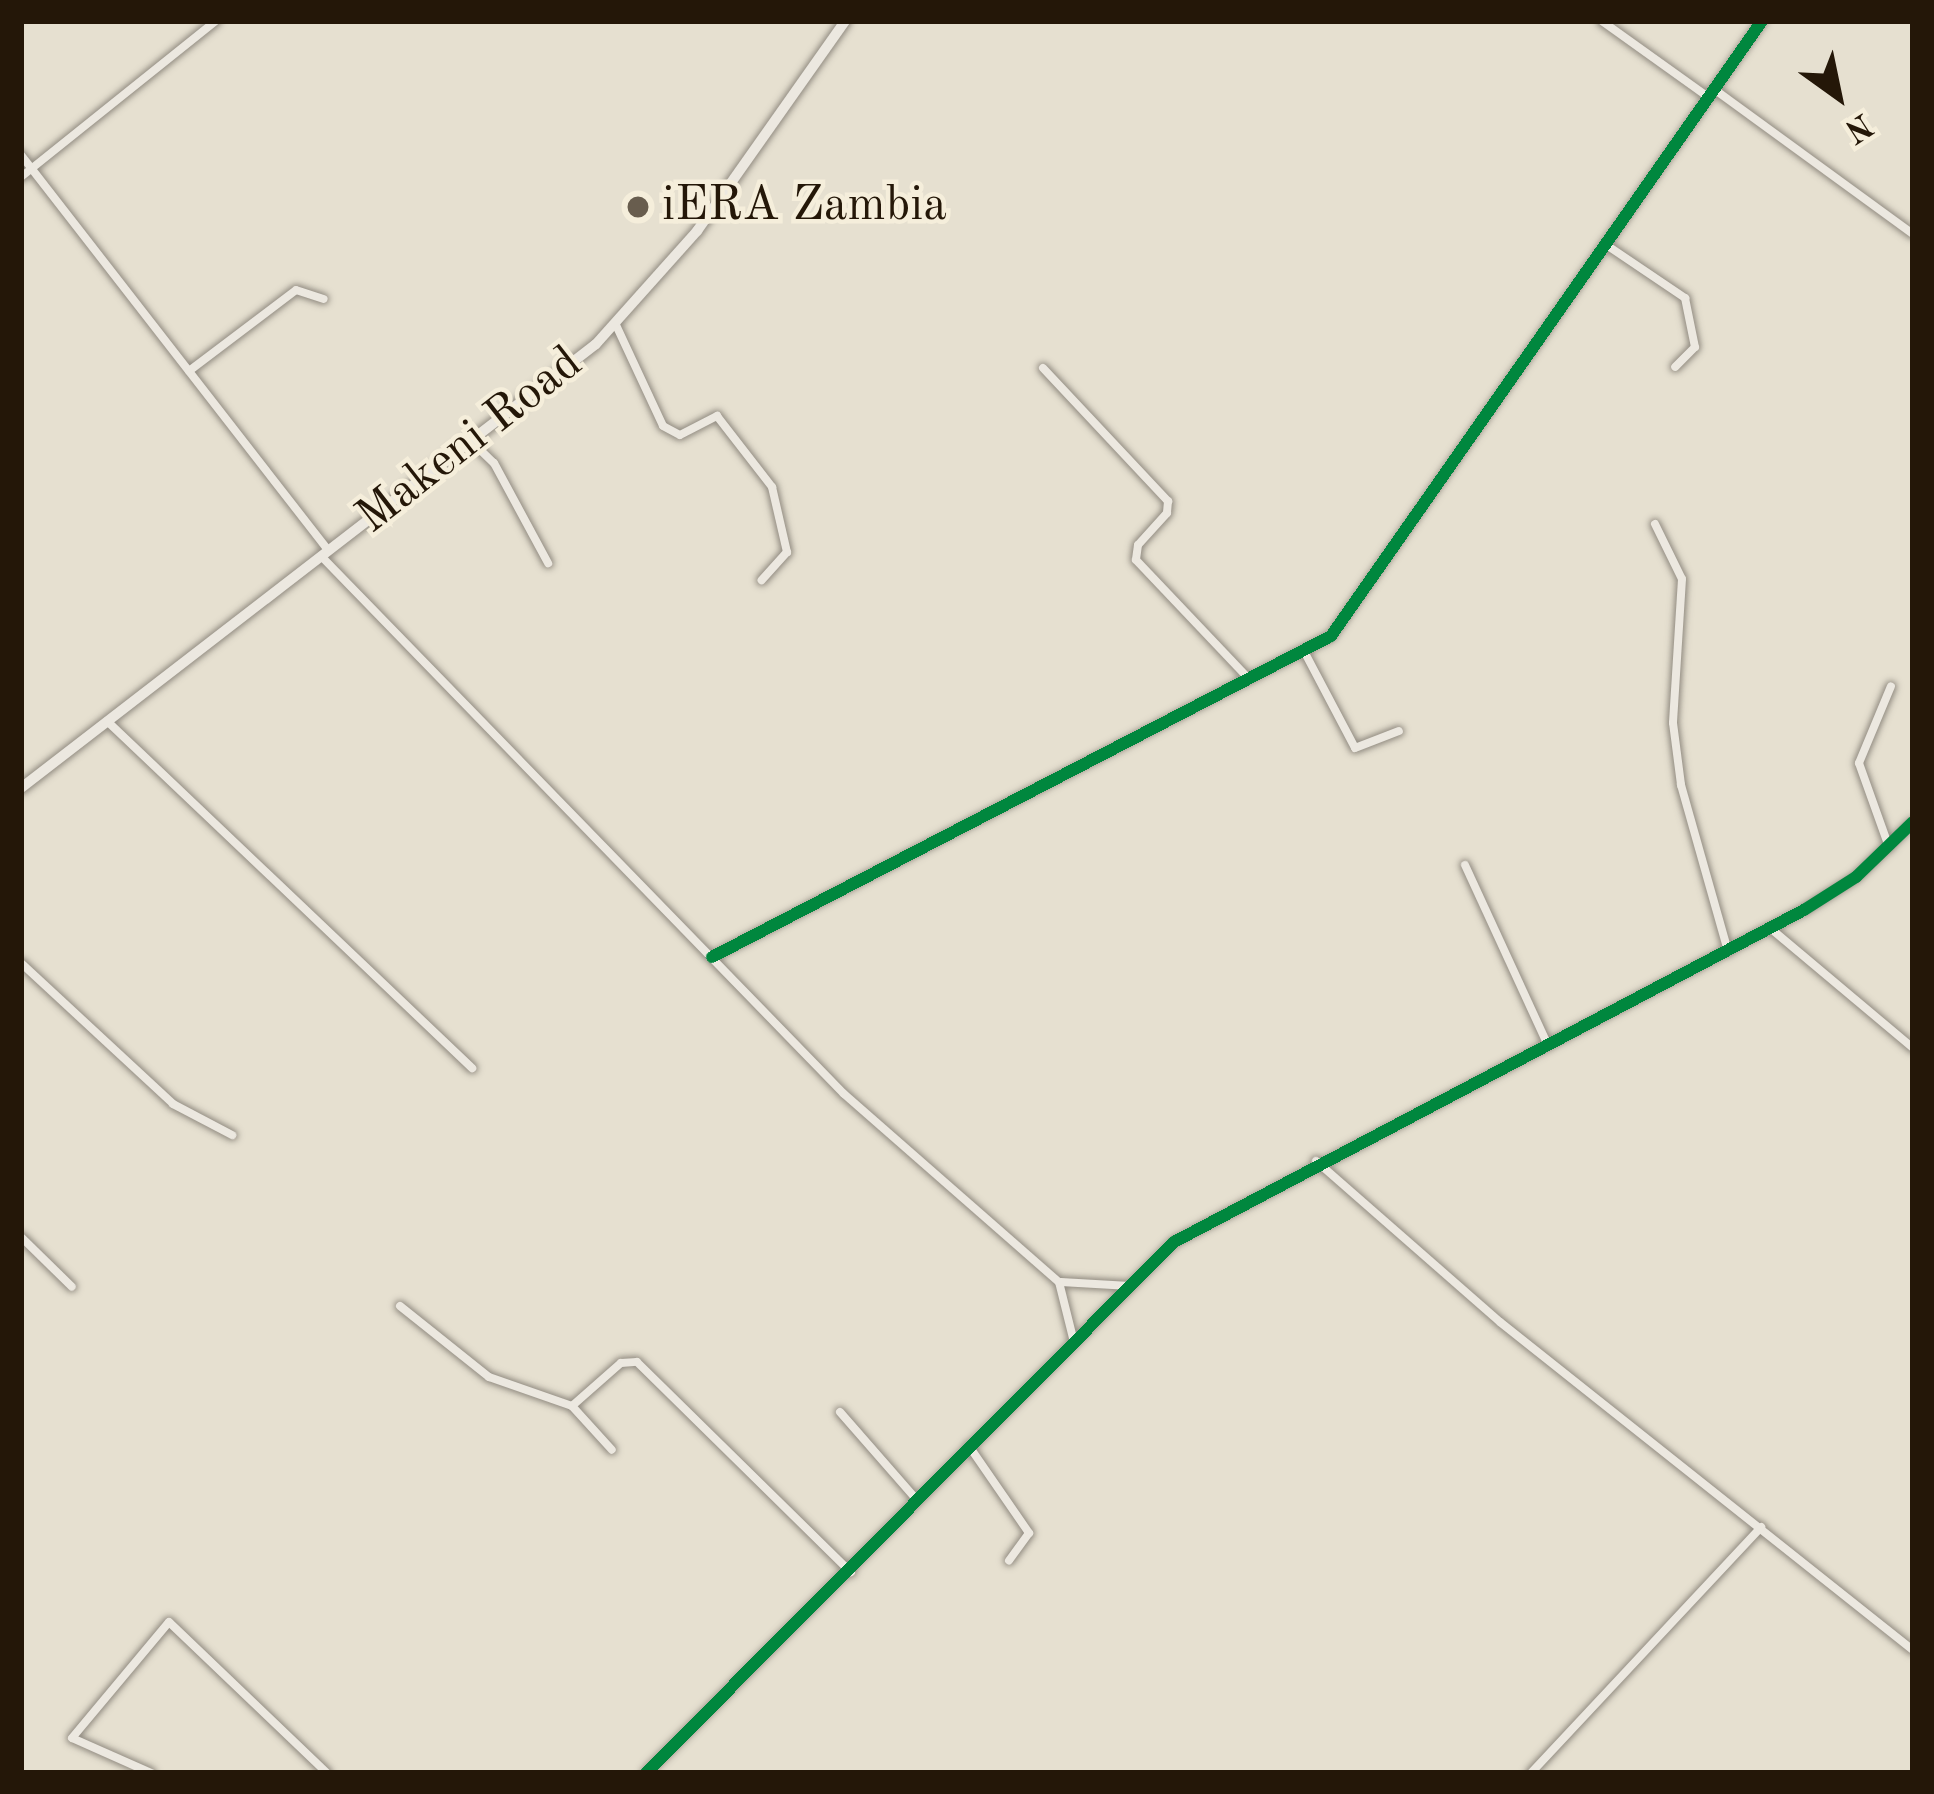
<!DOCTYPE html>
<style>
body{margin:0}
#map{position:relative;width:1934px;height:1794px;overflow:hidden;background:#e6e0d0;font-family:"Old Standard TT",serif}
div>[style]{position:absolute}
.roads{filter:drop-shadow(0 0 3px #928c82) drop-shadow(0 0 3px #928c82)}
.minor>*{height:8px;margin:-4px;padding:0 4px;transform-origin:4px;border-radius:4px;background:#ece8e0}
.secondary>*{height:10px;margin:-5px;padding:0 5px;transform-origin:5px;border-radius:5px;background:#ece8e0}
.cycleway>*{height:12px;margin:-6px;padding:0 6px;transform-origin:6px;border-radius:6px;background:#00873e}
.dots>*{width:33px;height:33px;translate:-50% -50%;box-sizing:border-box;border:6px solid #f5eedb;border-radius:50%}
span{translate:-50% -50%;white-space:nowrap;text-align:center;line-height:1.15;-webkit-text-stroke:9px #f5eedb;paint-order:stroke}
.poi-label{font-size:48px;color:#241708}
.left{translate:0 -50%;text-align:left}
.street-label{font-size:48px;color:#241708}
.frame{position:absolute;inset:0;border:24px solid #241708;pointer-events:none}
.north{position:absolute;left:1778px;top:36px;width:120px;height:120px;-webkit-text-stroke:9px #f5eedb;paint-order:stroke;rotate:147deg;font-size:33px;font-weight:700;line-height:48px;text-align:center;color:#241708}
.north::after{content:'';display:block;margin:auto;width:42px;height:54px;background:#241708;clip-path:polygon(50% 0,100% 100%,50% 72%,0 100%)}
</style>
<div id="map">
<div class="roads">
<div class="minor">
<i style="left:1602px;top:21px;width:130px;rotate:35.6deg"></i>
<i style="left:1714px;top:89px;width:246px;rotate:36.1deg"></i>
<i style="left:21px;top:155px;width:500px;rotate:52.15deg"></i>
<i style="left:21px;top:177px;width:250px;rotate:-38.7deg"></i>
<i style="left:1605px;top:244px;width:97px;rotate:34deg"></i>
<i style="left:1685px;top:298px;width:50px;rotate:78.5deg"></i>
<i style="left:1695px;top:347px;width:28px;rotate:135deg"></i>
<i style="left:616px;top:325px;width:111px;rotate:65deg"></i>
<i style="left:663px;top:426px;width:19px;rotate:28deg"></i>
<i style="left:680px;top:435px;width:42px;rotate:-27.2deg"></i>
<i style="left:717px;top:416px;width:90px;rotate:52.2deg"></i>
<i style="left:772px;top:487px;width:67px;rotate:77deg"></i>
<i style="left:787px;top:552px;width:38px;rotate:132deg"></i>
<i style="left:1043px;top:368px;width:183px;rotate:46.8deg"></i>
<i style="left:1168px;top:501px;width:12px;rotate:95deg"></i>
<i style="left:1167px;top:513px;width:43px;rotate:132.2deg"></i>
<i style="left:1138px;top:545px;width:15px;rotate:98deg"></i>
<i style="left:1136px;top:560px;width:164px;rotate:46.5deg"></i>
<i style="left:189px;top:371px;width:134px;rotate:-37.1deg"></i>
<i style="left:296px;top:290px;width:29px;rotate:18deg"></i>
<i style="left:472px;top:442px;width:30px;rotate:44deg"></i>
<i style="left:494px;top:463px;width:114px;rotate:61.6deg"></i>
<i style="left:1655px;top:524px;width:61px;rotate:63.9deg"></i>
<i style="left:1682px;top:579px;width:144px;rotate:93.6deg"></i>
<i style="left:1673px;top:723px;width:63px;rotate:82.6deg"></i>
<i style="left:1681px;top:785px;width:173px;rotate:74.2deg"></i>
<i style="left:321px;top:556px;width:750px;rotate:45.81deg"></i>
<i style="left:844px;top:1094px;width:286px;rotate:41.2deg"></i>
<i style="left:1059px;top:1282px;width:58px;rotate:76deg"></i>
<i style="left:1305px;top:653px;width:107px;rotate:62.2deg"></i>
<i style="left:1355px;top:748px;width:47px;rotate:-21.1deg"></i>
<i style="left:107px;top:721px;width:504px;rotate:43.55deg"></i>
<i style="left:1889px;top:847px;width:89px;rotate:-109.7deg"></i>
<i style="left:1859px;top:763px;width:83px;rotate:-67.4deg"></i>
<i style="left:1465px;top:865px;width:196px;rotate:65.3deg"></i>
<i style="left:1770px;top:928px;width:187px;rotate:40deg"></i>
<i style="left:712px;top:957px;width:697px;rotate:-27.41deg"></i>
<i style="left:1331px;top:636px;width:751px;rotate:-54.98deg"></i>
<i style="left:21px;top:963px;width:207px;rotate:42.8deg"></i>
<i style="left:173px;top:1104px;width:67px;rotate:27.7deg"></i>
<i style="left:1316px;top:1161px;width:244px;rotate:41.2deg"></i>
<i style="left:1500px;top:1322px;width:527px;rotate:38.46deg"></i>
<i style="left:21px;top:1237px;width:71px;rotate:44.4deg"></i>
<i style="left:1061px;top:1282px;width:69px;rotate:3.3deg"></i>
<i style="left:400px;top:1306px;width:114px;rotate:38.6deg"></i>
<i style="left:489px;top:1377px;width:88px;rotate:19.3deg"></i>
<i style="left:572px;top:1406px;width:59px;rotate:47.7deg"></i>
<i style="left:572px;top:1406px;width:65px;rotate:-41.3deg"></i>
<i style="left:621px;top:1363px;width:16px;rotate:-4deg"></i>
<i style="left:637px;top:1362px;width:300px;rotate:44.5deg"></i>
<i style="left:840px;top:1412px;width:117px;rotate:48.8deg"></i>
<i style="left:969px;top:1446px;width:106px;rotate:55.4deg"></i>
<i style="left:1029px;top:1533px;width:34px;rotate:126deg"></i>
<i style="left:151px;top:1773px;width:86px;rotate:-156.1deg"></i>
<i style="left:72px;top:1738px;width:151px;rotate:-50.1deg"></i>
<i style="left:169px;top:1622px;width:219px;rotate:43.7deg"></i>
<i style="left:646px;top:1773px;width:749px;rotate:-45.16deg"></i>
<i style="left:1174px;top:1242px;width:712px;rotate:-27.79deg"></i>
<i style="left:1804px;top:910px;width:62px;rotate:-32.4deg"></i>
<i style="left:1856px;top:877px;width:79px;rotate:-44deg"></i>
<i style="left:1531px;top:1773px;width:337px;rotate:-46.9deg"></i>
</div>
<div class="secondary">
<i style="left:21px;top:788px;width:726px;rotate:-37.67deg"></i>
<i style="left:596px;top:344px;width:152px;rotate:-48.2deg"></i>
<i style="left:697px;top:231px;width:257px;rotate:-54.8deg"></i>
</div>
</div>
<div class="cycleway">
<i style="left:712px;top:957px;width:697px;rotate:-27.41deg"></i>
<i style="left:1331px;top:636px;width:751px;rotate:-54.98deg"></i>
<i style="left:646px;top:1773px;width:749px;rotate:-45.16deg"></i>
<i style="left:1174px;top:1242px;width:712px;rotate:-27.79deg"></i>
<i style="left:1804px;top:910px;width:62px;rotate:-32.4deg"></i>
<i style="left:1856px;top:877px;width:79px;rotate:-44deg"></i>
</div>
<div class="dots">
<i style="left:638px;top:207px;background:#685d4e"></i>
</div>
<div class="poi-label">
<span class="left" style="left:662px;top:207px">iERA Zambia</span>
</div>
<div class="street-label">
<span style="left:470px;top:441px;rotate:-38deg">Makeni Road</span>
</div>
<div class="frame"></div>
<div class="north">N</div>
</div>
